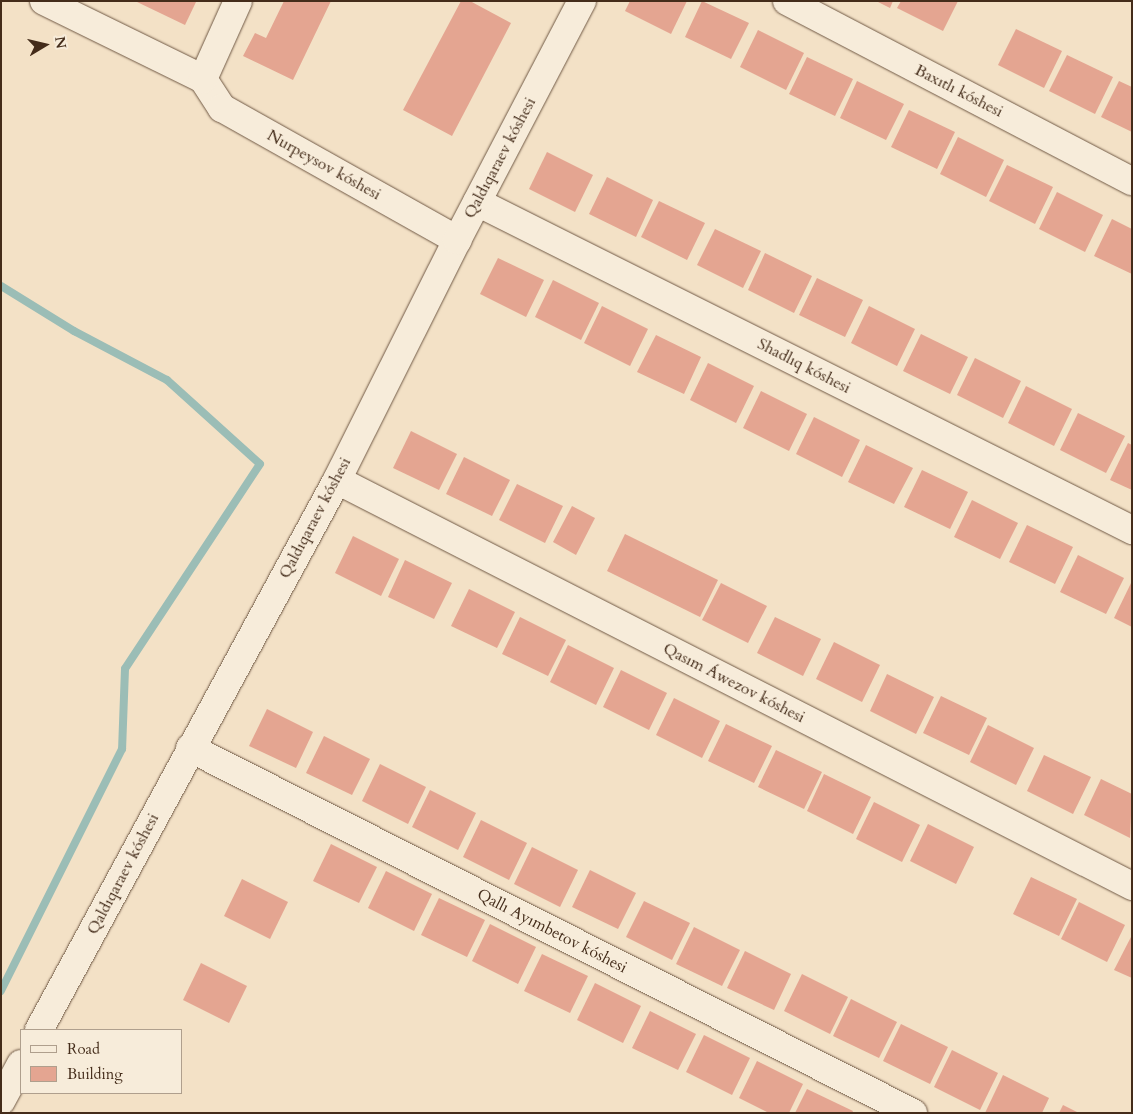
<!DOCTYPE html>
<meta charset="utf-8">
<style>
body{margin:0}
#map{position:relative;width:1133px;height:1114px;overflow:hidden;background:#f3e1c6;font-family:Cardo,serif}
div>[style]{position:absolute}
.stream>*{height:8px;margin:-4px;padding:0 4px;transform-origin:4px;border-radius:4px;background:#9bbdb6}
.building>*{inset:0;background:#e4a591}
.roads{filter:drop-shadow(0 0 1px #705945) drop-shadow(0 0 1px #705945)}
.street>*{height:28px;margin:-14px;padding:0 14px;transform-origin:14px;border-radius:14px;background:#f7ecda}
span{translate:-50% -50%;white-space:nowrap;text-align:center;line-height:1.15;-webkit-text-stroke:4.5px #f7ecda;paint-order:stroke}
.street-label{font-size:16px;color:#442c1a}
.frame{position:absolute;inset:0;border:2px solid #442c1a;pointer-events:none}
.legend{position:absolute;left:20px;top:1029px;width:162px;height:65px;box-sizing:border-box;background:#f7ecda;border:1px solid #af9f8d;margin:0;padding:6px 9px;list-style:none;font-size:15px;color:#442c1a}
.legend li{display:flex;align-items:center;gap:10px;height:25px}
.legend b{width:25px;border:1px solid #af9f8d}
.north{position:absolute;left:20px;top:20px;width:50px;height:50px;-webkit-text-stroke:4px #f7ecda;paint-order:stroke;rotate:81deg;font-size:14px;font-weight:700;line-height:20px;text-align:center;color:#442c1a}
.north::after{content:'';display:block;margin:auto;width:18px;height:22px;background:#442c1a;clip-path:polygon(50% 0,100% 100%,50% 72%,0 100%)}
</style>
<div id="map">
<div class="stream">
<i style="left:1px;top:286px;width:86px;rotate:31.7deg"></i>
<i style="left:74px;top:331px;width:105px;rotate:27.8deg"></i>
<i style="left:167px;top:380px;width:125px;rotate:42.1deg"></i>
<i style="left:260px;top:464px;width:245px;rotate:123.4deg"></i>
<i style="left:125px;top:669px;width:80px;rotate:92.1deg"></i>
<i style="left:122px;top:749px;width:271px;rotate:116.6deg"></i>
</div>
<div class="building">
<i style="clip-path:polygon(135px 1px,194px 1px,196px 2px,185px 25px)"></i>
<i style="clip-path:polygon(284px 1px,331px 1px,293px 80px,243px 56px,255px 33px,266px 38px)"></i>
<i style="clip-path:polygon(461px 1px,470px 1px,511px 23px,452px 136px,403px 110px)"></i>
<i style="clip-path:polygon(630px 1px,687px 1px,671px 34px,625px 11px)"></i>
<i style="clip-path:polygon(702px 1px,749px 23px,731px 59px,685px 37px)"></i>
<i style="clip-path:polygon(876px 1px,893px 1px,890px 8px)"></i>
<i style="clip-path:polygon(901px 1px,958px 1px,943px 31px,897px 8px)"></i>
<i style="clip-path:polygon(1016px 29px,1062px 51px,1044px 88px,998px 65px)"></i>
<i style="clip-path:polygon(758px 30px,804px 53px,786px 90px,740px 67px)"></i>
<i style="clip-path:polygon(1067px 55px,1113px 77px,1095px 114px,1049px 91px)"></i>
<i style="clip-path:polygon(807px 57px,853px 79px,835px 116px,789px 94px)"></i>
<i style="clip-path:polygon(857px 81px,904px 104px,886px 140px,840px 118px)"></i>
<i style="clip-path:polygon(1119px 81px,1132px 87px,1132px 132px,1101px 117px)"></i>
<i style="clip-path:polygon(909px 110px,955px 132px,937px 169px,891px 147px)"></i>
<i style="clip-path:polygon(958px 137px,1004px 160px,986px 197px,940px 174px)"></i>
<i style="clip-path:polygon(547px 152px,593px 175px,575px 212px,529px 189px)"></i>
<i style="clip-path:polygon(1007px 165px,1053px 187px,1035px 224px,989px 201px)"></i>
<i style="clip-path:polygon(607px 177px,653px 200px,636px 237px,589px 214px)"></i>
<i style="clip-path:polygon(1057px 192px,1103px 215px,1085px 252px,1039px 229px)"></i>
<i style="clip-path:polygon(659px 201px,705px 223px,687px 260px,641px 237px)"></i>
<i style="clip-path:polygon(1112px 219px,1132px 229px,1132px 274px,1094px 256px)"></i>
<i style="clip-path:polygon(715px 229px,761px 251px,743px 288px,697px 265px)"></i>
<i style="clip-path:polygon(765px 253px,812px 276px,794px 313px,748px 290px)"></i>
<i style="clip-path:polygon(498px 258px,544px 280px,526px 317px,480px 294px)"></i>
<i style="clip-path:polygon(817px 278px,863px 300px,845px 337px,799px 315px)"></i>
<i style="clip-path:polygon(553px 280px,599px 303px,581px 340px,535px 317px)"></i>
<i style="clip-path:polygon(602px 306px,648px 329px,630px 366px,584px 343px)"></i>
<i style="clip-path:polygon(869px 306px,915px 329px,897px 366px,851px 343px)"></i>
<i style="clip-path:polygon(921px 334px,968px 357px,950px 394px,903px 371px)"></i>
<i style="clip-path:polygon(656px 335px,701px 357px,684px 394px,637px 372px)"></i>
<i style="clip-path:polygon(975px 358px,1021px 381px,1003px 418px,957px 395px)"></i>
<i style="clip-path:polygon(708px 363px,754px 386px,736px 423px,690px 400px)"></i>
<i style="clip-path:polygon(1026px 386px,1072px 409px,1054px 446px,1008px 423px)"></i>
<i style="clip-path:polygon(761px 391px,807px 414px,789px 451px,743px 428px)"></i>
<i style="clip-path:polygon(1078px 413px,1125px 436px,1106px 473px,1060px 450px)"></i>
<i style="clip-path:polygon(814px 417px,860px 440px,842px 477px,796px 454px)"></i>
<i style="clip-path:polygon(411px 431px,457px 454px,439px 490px,393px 468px)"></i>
<i style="clip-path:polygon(1128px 443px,1132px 445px,1132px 490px,1110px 480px)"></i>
<i style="clip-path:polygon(866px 445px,913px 468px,894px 504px,848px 482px)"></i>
<i style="clip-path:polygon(464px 457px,510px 480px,492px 516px,446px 494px)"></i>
<i style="clip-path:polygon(922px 470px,968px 492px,950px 529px,904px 507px)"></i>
<i style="clip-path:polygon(517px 484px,563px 506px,545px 543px,499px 520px)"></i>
<i style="clip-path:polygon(972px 500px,1018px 523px,1000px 559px,954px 537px)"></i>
<i style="clip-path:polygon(572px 506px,595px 518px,576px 555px,553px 542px)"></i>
<i style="clip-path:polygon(1027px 525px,1073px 547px,1055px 584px,1009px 562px)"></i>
<i style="clip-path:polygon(625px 534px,718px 580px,700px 617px,607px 571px)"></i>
<i style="clip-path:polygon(353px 536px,399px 559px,381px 596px,335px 573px)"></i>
<i style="clip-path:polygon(1078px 555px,1124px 578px,1106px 614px,1060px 592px)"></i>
<i style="clip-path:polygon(405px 560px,452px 583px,434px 619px,388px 597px)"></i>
<i style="clip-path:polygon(1132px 581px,1132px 627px,1114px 618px)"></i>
<i style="clip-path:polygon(721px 583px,767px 606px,748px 643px,702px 620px)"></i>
<i style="clip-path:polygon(469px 589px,515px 612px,497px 648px,451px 626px)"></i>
<i style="clip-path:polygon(520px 617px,566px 640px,548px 676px,502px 654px)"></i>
<i style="clip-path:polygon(775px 617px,821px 639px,803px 676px,757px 653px)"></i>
<i style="clip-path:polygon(834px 642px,880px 665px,862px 702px,816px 679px)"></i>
<i style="clip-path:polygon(568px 645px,614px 668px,596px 705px,550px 682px)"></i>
<i style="clip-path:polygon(621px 670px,667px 693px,649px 730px,603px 707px)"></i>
<i style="clip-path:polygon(887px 674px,934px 697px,916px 734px,870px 711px)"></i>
<i style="clip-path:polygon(941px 696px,987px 718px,969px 755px,923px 733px)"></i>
<i style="clip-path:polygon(674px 698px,720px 721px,702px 758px,656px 735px)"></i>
<i style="clip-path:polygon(267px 709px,313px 732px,296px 768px,249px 746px)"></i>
<i style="clip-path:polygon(726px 724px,772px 746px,754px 783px,708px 761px)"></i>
<i style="clip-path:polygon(988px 725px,1034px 748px,1016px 785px,970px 762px)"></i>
<i style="clip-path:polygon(324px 736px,370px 759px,352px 795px,306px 773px)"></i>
<i style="clip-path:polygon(776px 750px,822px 772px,804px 809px,758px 787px)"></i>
<i style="clip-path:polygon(1044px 755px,1091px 777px,1073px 814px,1027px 791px)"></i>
<i style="clip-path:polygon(380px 764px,426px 787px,408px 824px,362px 801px)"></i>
<i style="clip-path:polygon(824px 774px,871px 797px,853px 834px,807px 811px)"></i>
<i style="clip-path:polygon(1101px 779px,1132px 794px,1130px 838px,1084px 815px)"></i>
<i style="clip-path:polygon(430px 790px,476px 813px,458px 850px,412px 827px)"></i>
<i style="clip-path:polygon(874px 802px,920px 825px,902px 862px,856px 839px)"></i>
<i style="clip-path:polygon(481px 820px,527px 843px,509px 880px,463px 857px)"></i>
<i style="clip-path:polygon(928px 824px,974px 847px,956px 884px,910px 861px)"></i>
<i style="clip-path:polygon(331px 844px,377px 867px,359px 903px,313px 881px)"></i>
<i style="clip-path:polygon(532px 847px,578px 870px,560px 907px,514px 884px)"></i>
<i style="clip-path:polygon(590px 870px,636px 893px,618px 929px,572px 907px)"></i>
<i style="clip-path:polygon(386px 871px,432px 894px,414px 931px,368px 908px)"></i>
<i style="clip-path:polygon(1031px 877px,1077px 899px,1059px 936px,1013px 914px)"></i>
<i style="clip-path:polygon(242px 879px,288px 902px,270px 939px,224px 916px)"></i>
<i style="clip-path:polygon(439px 898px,485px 920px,467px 957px,421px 935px)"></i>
<i style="clip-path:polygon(644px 901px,690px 923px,672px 960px,626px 937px)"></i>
<i style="clip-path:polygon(1079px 902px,1125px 925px,1107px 962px,1061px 939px)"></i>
<i style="clip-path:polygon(490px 924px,536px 947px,518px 984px,472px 961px)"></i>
<i style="clip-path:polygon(694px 927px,740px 950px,722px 986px,676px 964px)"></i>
<i style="clip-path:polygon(1132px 935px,1132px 978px,1114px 970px)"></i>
<i style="clip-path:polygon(745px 951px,791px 974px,774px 1010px,727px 988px)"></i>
<i style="clip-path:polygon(542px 954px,588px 976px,570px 1013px,524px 991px)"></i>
<i style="clip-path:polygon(201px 963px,247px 986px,229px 1023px,183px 1000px)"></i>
<i style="clip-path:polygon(802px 974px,848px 997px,830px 1034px,784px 1011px)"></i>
<i style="clip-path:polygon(595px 983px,641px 1006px,623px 1043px,577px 1020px)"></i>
<i style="clip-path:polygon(851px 999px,897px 1022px,879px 1058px,833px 1036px)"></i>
<i style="clip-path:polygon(650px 1011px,696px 1034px,678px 1070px,632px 1048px)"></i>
<i style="clip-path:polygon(901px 1024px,948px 1047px,930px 1084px,883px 1061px)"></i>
<i style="clip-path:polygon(704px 1035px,750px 1058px,732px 1095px,686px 1072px)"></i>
<i style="clip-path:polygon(952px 1050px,998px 1073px,980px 1110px,934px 1087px)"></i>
<i style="clip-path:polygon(757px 1061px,803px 1084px,789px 1113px,769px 1113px,739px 1098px)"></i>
<i style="clip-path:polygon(1003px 1075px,1049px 1098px,1042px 1113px,985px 1113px)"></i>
<i style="clip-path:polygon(807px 1089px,853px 1111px,852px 1113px,795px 1113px)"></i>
<i style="clip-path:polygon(1063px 1105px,1079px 1113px,1059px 1113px)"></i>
</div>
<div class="roads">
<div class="street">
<i style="left:44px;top:1px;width:177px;rotate:26.1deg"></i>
<i style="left:203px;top:79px;width:35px;rotate:57deg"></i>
<i style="left:222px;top:108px;width:270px;rotate:29.3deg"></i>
<i style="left:787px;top:1px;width:389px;rotate:27.6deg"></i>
<i style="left:203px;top:79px;width:85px;rotate:-65.8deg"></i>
<i style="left:477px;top:202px;width:733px;rotate:26.6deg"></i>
<i style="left:337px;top:480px;width:893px;rotate:27.05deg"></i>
<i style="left:190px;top:748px;width:810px;rotate:26.79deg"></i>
<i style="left:39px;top:1030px;width:626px;rotate:-61.55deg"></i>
<i style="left:337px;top:480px;width:268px;rotate:-63.4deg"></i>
<i style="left:457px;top:240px;width:270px;rotate:-62.4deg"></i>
<i style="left:1px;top:1101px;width:42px;rotate:-61.6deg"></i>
</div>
</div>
<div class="street-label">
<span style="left:959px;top:91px;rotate:27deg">Baxıtlı kóshesi</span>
<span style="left:500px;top:158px;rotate:-62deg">Qaldıqaraev kóshesi</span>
<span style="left:324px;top:165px;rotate:29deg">Nurpeysov kóshesi</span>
<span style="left:804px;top:366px;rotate:27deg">Shadlıq kóshesi</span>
<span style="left:315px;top:518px;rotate:-62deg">Qaldıqaraev kóshesi</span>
<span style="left:734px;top:683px;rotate:27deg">Qasım Áwezov kóshesi</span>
<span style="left:123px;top:874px;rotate:-62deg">Qaldıqaraev kóshesi</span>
<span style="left:552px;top:931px;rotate:27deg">Qallı Ayımbetov kóshesi</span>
</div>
<div class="frame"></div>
<ul class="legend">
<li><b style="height:6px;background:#f7ecda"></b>Road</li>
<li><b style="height:14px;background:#e4a591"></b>Building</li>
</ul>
<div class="north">N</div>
</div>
